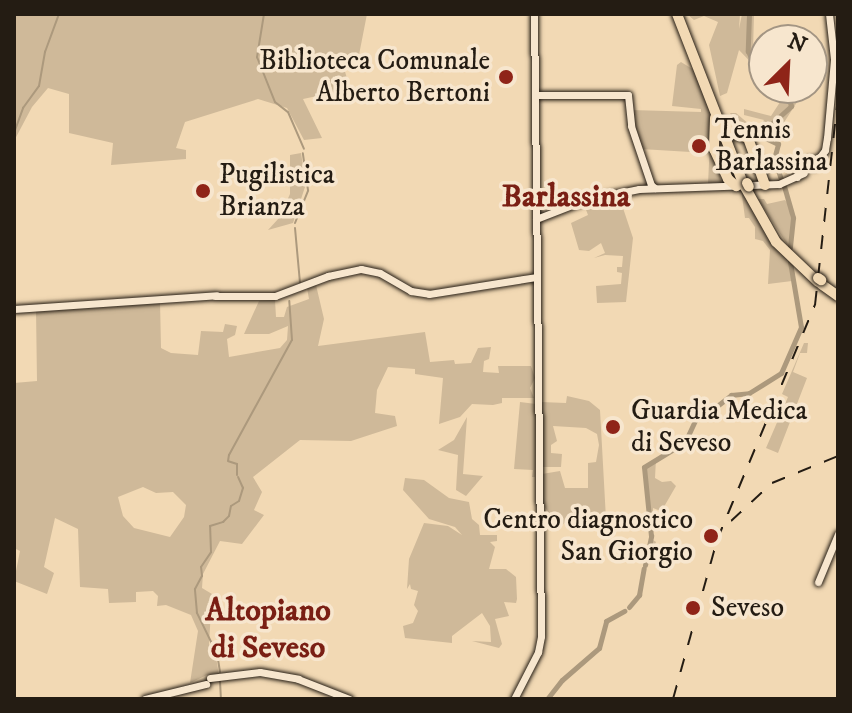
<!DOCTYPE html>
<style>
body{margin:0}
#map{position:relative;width:852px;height:713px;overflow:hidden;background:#f2d9b4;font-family:"IM FELL DW Pica",serif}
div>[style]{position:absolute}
.green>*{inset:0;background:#cfb999}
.stream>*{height:2px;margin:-1px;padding:0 1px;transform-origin:1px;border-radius:1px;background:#ac997d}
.river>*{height:5px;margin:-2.5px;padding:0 2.5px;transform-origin:2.5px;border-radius:2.5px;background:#ac997d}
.roads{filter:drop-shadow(0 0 2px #241c13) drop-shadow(0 0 2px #241c13)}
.secondary>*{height:7px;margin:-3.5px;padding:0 3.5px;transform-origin:3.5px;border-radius:3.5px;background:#f7e6ce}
.highway>*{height:10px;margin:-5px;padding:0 5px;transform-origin:5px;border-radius:5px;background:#f2d9b4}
.rail>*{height:2px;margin-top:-1px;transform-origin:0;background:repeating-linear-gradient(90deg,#241c13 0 14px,transparent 0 28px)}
.bridges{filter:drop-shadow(0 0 2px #241c13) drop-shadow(0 0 2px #241c13)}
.highway-bridge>*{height:10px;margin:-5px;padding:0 5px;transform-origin:5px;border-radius:5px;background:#f2d9b4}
.dots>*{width:22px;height:22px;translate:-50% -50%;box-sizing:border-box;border:4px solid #f7e6ce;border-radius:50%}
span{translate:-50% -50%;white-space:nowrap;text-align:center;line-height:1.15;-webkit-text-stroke:7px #f7e6ce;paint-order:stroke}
.poi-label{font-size:28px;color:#241c13}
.right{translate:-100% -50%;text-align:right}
.left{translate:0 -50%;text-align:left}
.quarter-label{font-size:32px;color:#7a1f14;font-weight:700}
.frame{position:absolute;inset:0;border:16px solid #241c13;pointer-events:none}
.north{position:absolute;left:748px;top:24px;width:80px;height:80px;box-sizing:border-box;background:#f7e6ce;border:2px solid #a39583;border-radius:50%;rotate:24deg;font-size:22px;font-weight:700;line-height:32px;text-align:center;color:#241c13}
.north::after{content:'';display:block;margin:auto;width:28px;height:36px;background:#8f2418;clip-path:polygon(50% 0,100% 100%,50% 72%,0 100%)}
</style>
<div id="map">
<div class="green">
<i style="clip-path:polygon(14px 14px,367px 14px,359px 55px,344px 68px,350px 89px,303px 99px,322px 138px,304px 140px,287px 108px,258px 99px,185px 122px,176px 148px,186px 150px,186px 159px,111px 165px,113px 143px,69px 133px,69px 94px,48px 88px,32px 107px,14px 141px)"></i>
<i style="clip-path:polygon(687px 14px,740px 14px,739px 29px,742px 14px,754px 14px,753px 51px,764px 53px,764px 76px,739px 50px,727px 93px,720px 96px,709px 45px,718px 22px,704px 16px,694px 20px)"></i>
<i style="clip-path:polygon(681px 62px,694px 70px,712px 114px,721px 183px,708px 184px,711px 121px,707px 153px,641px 149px,633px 128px,631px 110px,701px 112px,701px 109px,672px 106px,677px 65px)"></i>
<i style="clip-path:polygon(777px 88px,796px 88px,799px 99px,783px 124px,781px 139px,757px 134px,756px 150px,730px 113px,736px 113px,757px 131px,764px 120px,744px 115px,744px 109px,771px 116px,782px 99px)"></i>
<i style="clip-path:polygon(301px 153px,306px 184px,293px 223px,268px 230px,279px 218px,290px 194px,290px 155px)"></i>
<i style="clip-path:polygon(741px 188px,762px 227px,788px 260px,792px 281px,768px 284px,770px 250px,763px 241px,755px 239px,755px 227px,749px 218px,745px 218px)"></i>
<i style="clip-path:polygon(614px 196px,621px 202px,633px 238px,626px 302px,597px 303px,596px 286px,621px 284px,622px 273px,617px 272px,617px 267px,622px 267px,623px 256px,605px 255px,594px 258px,605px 253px,601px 243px,589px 251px,579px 250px,571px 223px,588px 215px,583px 202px)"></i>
<i style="clip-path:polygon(758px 199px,764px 199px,767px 204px,785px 200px,789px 205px,792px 225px,788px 246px)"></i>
<i style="clip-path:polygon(evenodd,316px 285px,324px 319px,318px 346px,425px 332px,430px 362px,454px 360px,455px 364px,471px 363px,478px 348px,491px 347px,489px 359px,484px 361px,483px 372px,499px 373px,498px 366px,531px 366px,535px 378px,530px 388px,534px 398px,502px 398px,502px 403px,493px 405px,472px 404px,460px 417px,439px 424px,443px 378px,415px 374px,415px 369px,388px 367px,377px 390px,375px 413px,395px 416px,397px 426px,351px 441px,300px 440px,253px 477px,262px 492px,254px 510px,264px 515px,242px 544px,220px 541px,203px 574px,202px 588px,212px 594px,209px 644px,216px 657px,219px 675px,207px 675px,190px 683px,198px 631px,191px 615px,166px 605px,157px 606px,158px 596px,153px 591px,136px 592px,136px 602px,109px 603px,108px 589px,80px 587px,78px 529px,55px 518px,44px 567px,54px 573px,47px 594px,14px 581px,20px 551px,14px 548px,14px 383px,37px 381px,36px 310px,160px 301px,161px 348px,171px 353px,198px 355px,201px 331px,223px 332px,225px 324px,237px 326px,235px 335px,227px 339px,229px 357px,280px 348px,287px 340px,288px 326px,269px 334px,244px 334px,259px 301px,275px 300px,276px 317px,284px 317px,287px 307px,309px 299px,307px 288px,316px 285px,143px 487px,156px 493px,173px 492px,186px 505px,184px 517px,170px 537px,134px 528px,123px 516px,118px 497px,143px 487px)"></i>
<i style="clip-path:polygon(804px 343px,808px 343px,807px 353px,800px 353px,793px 372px,807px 378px,778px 453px,766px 448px,788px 397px,782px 394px)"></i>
<i style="clip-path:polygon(567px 396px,589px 401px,600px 410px,606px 519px,572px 516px,559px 528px,542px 503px,542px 474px,560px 471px,565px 488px,588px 488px,588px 463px,596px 462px,599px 445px,597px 434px,586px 428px,553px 426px,557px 441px,551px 445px,551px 453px,562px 454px,561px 467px,541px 467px,541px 402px,566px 403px)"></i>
<i style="clip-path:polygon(520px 402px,536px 404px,535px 477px,532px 477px,533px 470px,514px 469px)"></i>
<i style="clip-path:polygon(467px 417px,463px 474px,483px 476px,466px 496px,456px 490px,458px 455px,438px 450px,454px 440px)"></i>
<i style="clip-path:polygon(656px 459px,655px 478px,662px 482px,671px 481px,676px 486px,665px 505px,666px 513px,653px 508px,653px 540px,656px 542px,647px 566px,653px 534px,645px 469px)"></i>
<i style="clip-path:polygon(405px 478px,424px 480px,449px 498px,469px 502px,472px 519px,479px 525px,480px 535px,497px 535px,497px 541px,490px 542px,495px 547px,489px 569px,506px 569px,516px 577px,517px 599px,516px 603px,504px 602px,509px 616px,495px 619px,502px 644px,499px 648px,472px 641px,491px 642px,490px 626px,482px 613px,452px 636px,452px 643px,405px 638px,403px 626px,413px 623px,418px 611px,414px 605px,418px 591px,411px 589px,410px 584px,407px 589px,409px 559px,424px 523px,448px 526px,462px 535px,455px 527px,429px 519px,403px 490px)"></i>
</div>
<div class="stream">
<i style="left:264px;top:14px;width:44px;rotate:99.2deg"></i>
<i style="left:257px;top:57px;width:48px;rotate:68.2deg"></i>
<i style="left:275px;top:102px;width:16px;rotate:38deg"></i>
<i style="left:288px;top:112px;width:40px;rotate:66.6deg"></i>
<i style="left:14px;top:133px;width:27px;rotate:-70deg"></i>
<i style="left:23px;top:108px;width:27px;rotate:-54deg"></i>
<i style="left:39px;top:86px;width:35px;rotate:-80deg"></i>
<i style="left:45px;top:52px;width:40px;rotate:-69.8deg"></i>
<i style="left:295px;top:223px;width:35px;rotate:-68deg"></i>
<i style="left:308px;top:190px;width:37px;rotate:-98deg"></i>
<i style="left:295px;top:228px;width:55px;rotate:84.8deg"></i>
<i style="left:237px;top:475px;width:11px;rotate:-90deg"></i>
<i style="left:237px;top:464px;width:9px;rotate:-162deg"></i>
<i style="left:228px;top:461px;width:6px;rotate:-81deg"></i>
<i style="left:229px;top:455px;width:131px;rotate:-61.3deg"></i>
<i style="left:292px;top:340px;width:39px;rotate:-94deg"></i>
<i style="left:220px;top:672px;width:18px;rotate:-99deg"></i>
<i style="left:217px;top:654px;width:46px;rotate:-116deg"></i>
<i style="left:197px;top:613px;width:24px;rotate:-95deg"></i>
<i style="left:195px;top:589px;width:15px;rotate:-62deg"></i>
<i style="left:202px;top:576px;width:9px;rotate:-96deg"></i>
<i style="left:201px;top:567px;width:18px;rotate:-56deg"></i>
<i style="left:211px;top:552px;width:26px;rotate:-92deg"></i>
<i style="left:210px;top:526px;width:14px;rotate:-17deg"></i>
<i style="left:223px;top:522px;width:8px;rotate:-45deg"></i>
<i style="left:229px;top:516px;width:10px;rotate:-79deg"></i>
<i style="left:231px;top:506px;width:9px;rotate:-32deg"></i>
<i style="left:239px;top:501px;width:14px;rotate:-73deg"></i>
<i style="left:243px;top:488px;width:12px;rotate:-114deg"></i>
<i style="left:220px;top:681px;width:18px;rotate:87deg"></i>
</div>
<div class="river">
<i style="left:749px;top:14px;width:37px;rotate:92deg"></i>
<i style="left:748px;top:51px;width:10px;rotate:66deg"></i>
<i style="left:752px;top:60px;width:13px;rotate:18deg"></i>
<i style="left:782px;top:182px;width:24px;rotate:-109deg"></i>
<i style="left:774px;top:159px;width:16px;rotate:-75deg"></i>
<i style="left:778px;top:144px;width:17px;rotate:-155deg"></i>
<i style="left:763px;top:137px;width:13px;rotate:-61deg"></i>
<i style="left:769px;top:126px;width:30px;rotate:-42deg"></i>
<i style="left:791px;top:106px;width:19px;rotate:-106deg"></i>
<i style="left:784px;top:186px;width:33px;rotate:74deg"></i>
<i style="left:793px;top:218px;width:30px;rotate:96deg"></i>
<i style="left:645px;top:565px;width:30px;rotate:-78deg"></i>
<i style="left:651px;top:536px;width:69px;rotate:-95.8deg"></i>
<i style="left:644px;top:467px;width:48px;rotate:-31.4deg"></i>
<i style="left:685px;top:442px;width:40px;rotate:-65deg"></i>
<i style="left:702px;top:406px;width:15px"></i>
<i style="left:717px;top:406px;width:18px;rotate:-38deg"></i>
<i style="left:731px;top:395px;width:18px;rotate:-6deg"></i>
<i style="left:749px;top:393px;width:38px;rotate:-32deg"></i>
<i style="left:781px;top:373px;width:50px;rotate:-66.5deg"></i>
<i style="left:801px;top:327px;width:66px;rotate:-99.6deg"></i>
<i style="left:629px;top:607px;width:16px;rotate:-50deg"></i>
<i style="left:639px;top:595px;width:27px;rotate:-80deg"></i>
<i style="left:547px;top:699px;width:24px;rotate:-52deg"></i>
<i style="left:562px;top:680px;width:49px;rotate:-40.9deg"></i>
<i style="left:599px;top:648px;width:28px;rotate:-75deg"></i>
<i style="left:606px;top:621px;width:21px;rotate:-29deg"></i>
</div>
<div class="roads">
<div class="secondary">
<i style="left:535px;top:95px;width:93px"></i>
<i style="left:628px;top:95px;width:31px;rotate:84deg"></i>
<i style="left:631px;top:126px;width:62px;rotate:71.3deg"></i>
<i style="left:651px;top:185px;width:5px;rotate:37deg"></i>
<i style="left:813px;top:166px;width:20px;rotate:-53deg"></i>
<i style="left:825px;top:150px;width:12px;rotate:-81deg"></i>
<i style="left:827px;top:138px;width:79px;rotate:-84.9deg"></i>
<i style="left:834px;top:59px;width:45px;rotate:-96.3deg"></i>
<i style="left:797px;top:177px;width:16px;rotate:-72deg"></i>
<i style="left:802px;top:162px;width:15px;rotate:-11deg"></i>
<i style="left:536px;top:219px;width:53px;rotate:-21.2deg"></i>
<i style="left:585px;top:200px;width:55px;rotate:-11.5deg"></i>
<i style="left:639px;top:189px;width:140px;rotate:-2deg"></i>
<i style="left:779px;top:184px;width:27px;rotate:-24deg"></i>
<i style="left:215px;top:296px;width:60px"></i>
<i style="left:275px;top:296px;width:57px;rotate:-20.7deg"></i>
<i style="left:328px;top:276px;width:34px;rotate:-12deg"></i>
<i style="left:361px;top:269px;width:19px;rotate:12deg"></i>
<i style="left:380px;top:273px;width:36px;rotate:30deg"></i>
<i style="left:411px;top:291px;width:18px;rotate:9deg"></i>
<i style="left:429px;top:294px;width:108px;rotate:-9deg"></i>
<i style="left:14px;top:309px;width:203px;rotate:-3.9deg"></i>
<i style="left:818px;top:582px;width:52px;rotate:-67.4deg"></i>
<i style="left:210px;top:678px;width:50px;rotate:-6.8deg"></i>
<i style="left:260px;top:672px;width:39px;rotate:10deg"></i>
<i style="left:298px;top:679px;width:55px;rotate:21.4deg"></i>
<i style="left:145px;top:699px;width:63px;rotate:-13.8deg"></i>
<i style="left:514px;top:699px;width:53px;rotate:-62.9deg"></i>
<i style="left:538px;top:652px;width:16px;rotate:-79deg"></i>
<i style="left:541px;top:636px;width:622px;rotate:-90.64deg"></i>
</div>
<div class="highway">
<i style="left:677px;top:14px;width:181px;rotate:68.7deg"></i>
<i style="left:715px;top:118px;width:31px;rotate:92deg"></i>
<i style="left:714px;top:149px;width:33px;rotate:65deg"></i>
<i style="left:728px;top:179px;width:11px;rotate:41deg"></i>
<i style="left:725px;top:123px;width:12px;rotate:59deg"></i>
<i style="left:731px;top:133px;width:18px;rotate:16deg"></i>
<i style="left:748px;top:138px;width:50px;rotate:70.1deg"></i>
<i style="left:745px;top:187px;width:63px;rotate:60.6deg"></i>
<i style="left:776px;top:242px;width:58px;rotate:43.6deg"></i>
<i style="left:821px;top:284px;width:21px;rotate:35deg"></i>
</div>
</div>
<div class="rail">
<i style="left:731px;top:521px;width:56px;rotate:-42.8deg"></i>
<i style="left:772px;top:483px;width:71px;rotate:-22.2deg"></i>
<i style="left:673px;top:699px;width:165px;rotate:-74.5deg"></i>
<i style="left:717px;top:540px;width:255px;rotate:-67.4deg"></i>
<i style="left:815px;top:305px;width:209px;rotate:-83.7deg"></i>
</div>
<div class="bridges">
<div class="highway-bridge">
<i style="left:747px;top:183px;width:4px;rotate:63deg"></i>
<i style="left:818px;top:278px;width:4px;rotate:34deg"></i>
</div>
</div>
<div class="dots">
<i style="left:506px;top:77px;background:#8f2418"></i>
<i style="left:699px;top:146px;background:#8f2418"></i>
<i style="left:203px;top:191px;background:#8f2418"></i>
<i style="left:613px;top:427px;background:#8f2418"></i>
<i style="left:711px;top:536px;background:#8f2418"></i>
<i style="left:693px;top:608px;background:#8f2418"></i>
</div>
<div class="poi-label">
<span class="right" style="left:490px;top:77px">Biblioteca Comunale<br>Alberto Bertoni</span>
<span class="left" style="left:715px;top:146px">Tennis<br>Barlassina</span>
<span class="left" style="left:219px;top:191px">Pugilistica<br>Brianza</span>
<span class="left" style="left:631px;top:427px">Guardia Medica<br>di Seveso</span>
<span class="right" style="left:693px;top:536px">Centro diagnostico<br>San Giorgio</span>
<span class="left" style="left:711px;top:608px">Seveso</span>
</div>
<div class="quarter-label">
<span style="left:566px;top:197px">Barlassina</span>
<span style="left:268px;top:630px">Altopiano<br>di Seveso</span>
</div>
<div class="frame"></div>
<div class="north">N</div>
</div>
